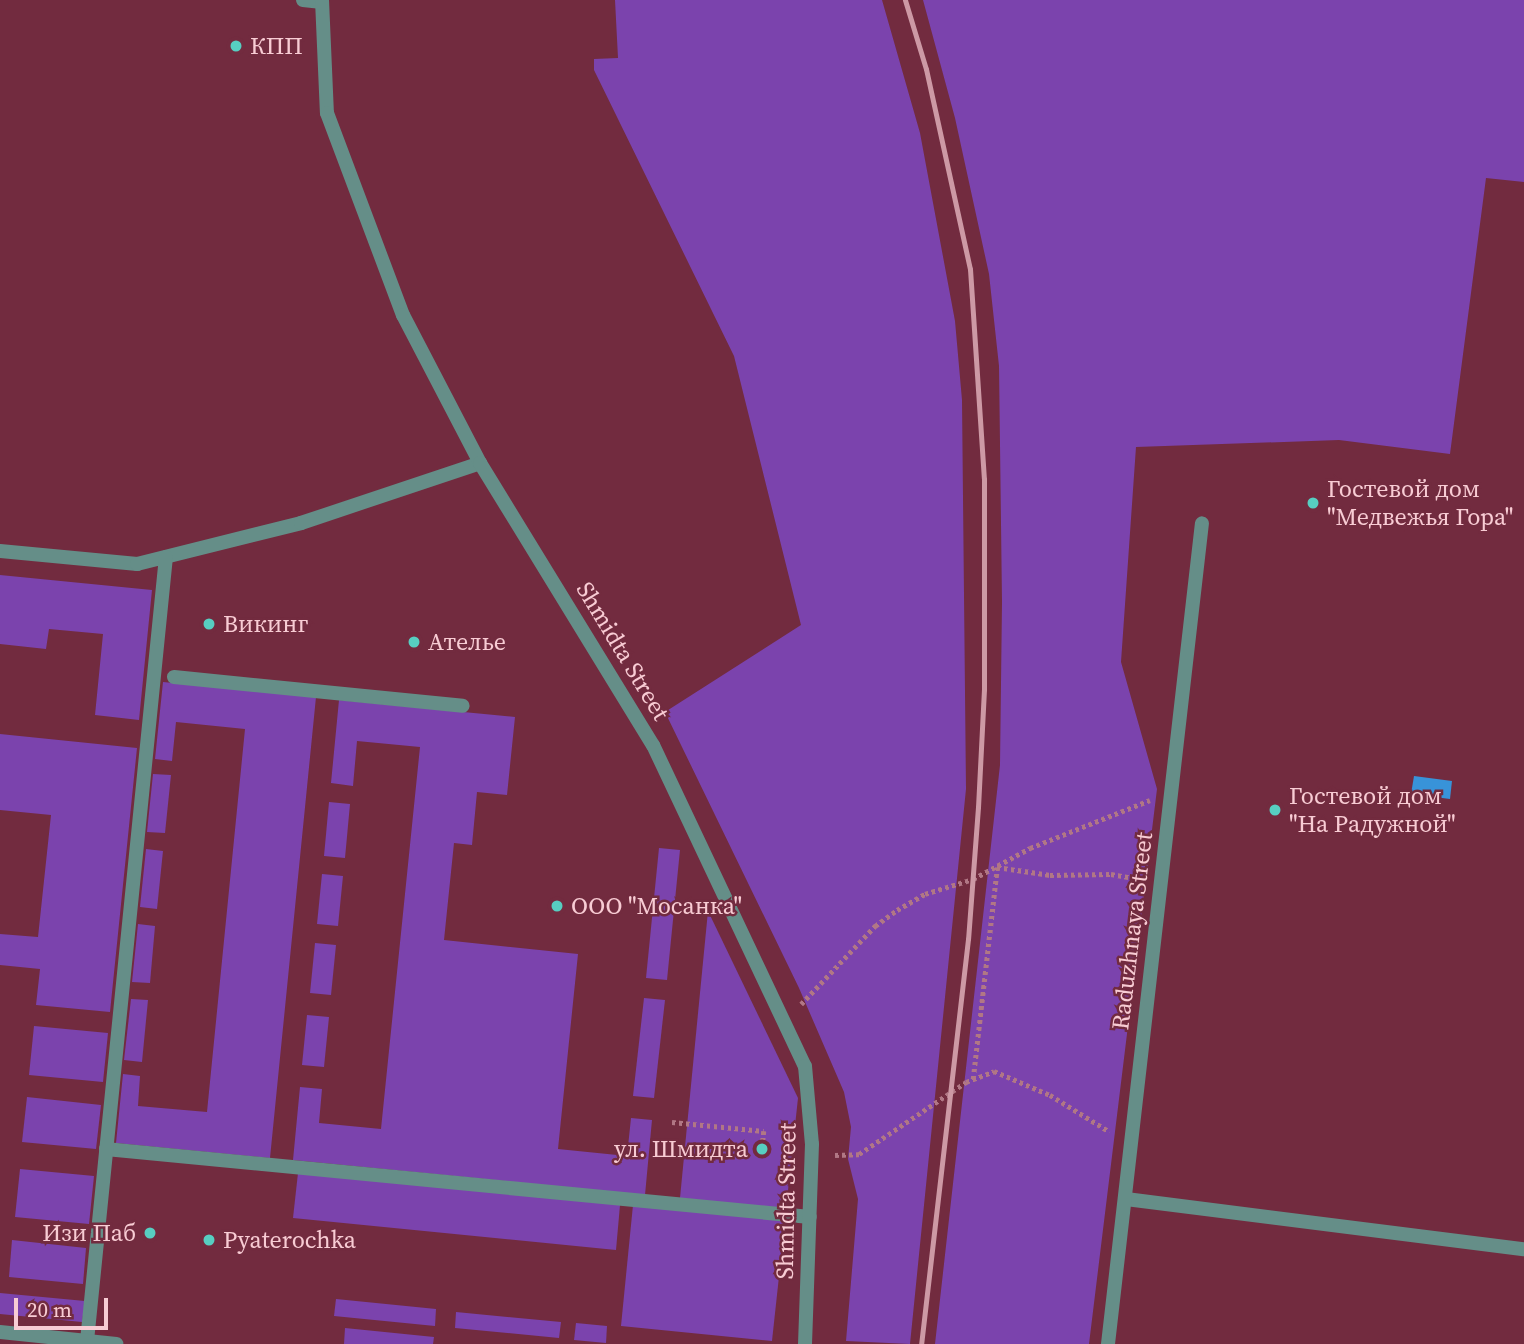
<!DOCTYPE html>
<meta charset="utf-8">
<style>
body{margin:0}
#map{position:relative;width:1524px;height:1344px;overflow:hidden;background:#722b3f;font-family:"Source Serif 4",serif}
div>[style]{position:absolute}
.green>*{inset:0;background:#7b43ad}
.water>*{inset:0;background:#3893d9}
.path>*{height:4.5px;margin-top:-2.25px;transform-origin:0;background:repeating-linear-gradient(90deg,#b17785 0 3.5px,transparent 0 7px)}
.service>*{height:14px;margin:-7px;padding:0 7px;transform-origin:7px;border-radius:7px;background:#658e88}
.minor>*{height:14px;margin:-7px;padding:0 7px;transform-origin:7px;border-radius:7px;background:#658e88}
.tertiary>*{height:14px;margin:-7px;padding:0 7px;transform-origin:7px;border-radius:7px;background:#658e88}
.rail>*{height:5px;margin:-2.5px;padding:0 2.5px;transform-origin:2.5px;border-radius:2.5px;background:#cd99a5}
.dots>*{width:19px;height:19px;translate:-50% -50%;box-sizing:border-box;border:4px solid #722b3f;border-radius:50%}
span{translate:-50% -50%;white-space:nowrap;text-align:center;line-height:1.15;-webkit-text-stroke:5px #722b3f;paint-order:stroke}
.poi-label{font-size:24px;color:#f8ccd4}
.left{translate:0 -50%;text-align:left}
.right{translate:-100% -50%;text-align:right}
.street-label{font-size:24px;color:#f8ccd4}
.scale{position:absolute;left:14px;top:1298px;width:94px;height:32px;box-sizing:border-box;border:4px solid #f8ccd4;border-top:0;padding-left:9px;font-size:21px;line-height:24px;white-space:nowrap;color:#f8ccd4;-webkit-text-stroke:5px #722b3f;paint-order:stroke}
</style>
<div id="map">
<div class="green">
<i style="clip-path:polygon(615px 0,882px 0,920px 133px,955px 321px,962px 400px,966px 789px,910px 1344px,846px 1341px,858px 1199px,848px 1159px,851px 1127px,844px 1092px,799px 988px,665px 712px,801px 625px,734px 356px,594px 70px,594px 59px,618px 58px)"></i>
<i style="clip-path:polygon(923px 0,1524px 0,1524px 182px,1486px 178px,1450px 454px,1339px 440px,1136px 447px,1121px 662px,1157px 789px,1089px 1344px,935px 1344px,1000px 765px,1002px 602px,999px 366px,989px 274px,955px 118px)"></i>
<i style="clip-path:polygon(0 575px,152px 590px,139px 720px,95px 715px,103px 634px,49px 629px,46px 649px,0 644px)"></i>
<i style="clip-path:polygon(163px 682px,316px 697px,270px 1158px,116px 1143px,123px 1074px,140px 1076px,138px 1106px,207px 1112px,245px 729px,176px 722px,172px 761px,155px 759px)"></i>
<i style="clip-path:polygon(339px 700px,515px 717px,507px 795px,477px 792px,472px 845px,454px 843px,444px 940px,578px 954px,558px 1149px,627px 1156px,631px 1118px,652px 1120px,645px 1195px,293px 1160px,300px 1087px,322px 1089px,319px 1123px,381px 1129px,420px 747px,357px 741px,353px 786px,331px 783px)"></i>
<i style="clip-path:polygon(0 734px,137px 748px,110px 1012px,36px 1005px,40px 969px,0 965px,0 934px,38px 937px,51px 815px,0 810px)"></i>
<i style="clip-path:polygon(153px 774px,171px 775px,165px 833px,147px 832px)"></i>
<i style="clip-path:polygon(329px 802px,350px 804px,345px 858px,324px 856px)"></i>
<i style="clip-path:polygon(659px 848px,680px 850px,667px 980px,646px 978px)"></i>
<i style="clip-path:polygon(146px 849px,163px 851px,157px 909px,140px 907px)"></i>
<i style="clip-path:polygon(322px 874px,343px 876px,338px 926px,317px 924px)"></i>
<i style="clip-path:polygon(708px 911px,798px 1098px,786px 1209px,680px 1198px)"></i>
<i style="clip-path:polygon(138px 924px,155px 926px,150px 983px,132px 982px)"></i>
<i style="clip-path:polygon(315px 943px,336px 945px,331px 995px,310px 993px)"></i>
<i style="clip-path:polygon(644px 998px,665px 1000px,654px 1098px,633px 1096px)"></i>
<i style="clip-path:polygon(131px 999px,148px 1000px,142px 1062px,124px 1060px)"></i>
<i style="clip-path:polygon(307px 1015px,329px 1017px,324px 1067px,302px 1065px)"></i>
<i style="clip-path:polygon(34px 1026px,108px 1033px,103px 1082px,29px 1075px)"></i>
<i style="clip-path:polygon(27px 1097px,101px 1105px,96px 1149px,22px 1142px)"></i>
<i style="clip-path:polygon(20px 1169px,94px 1176px,89px 1224px,15px 1217px)"></i>
<i style="clip-path:polygon(298px 1173px,620px 1205px,616px 1250px,293px 1218px)"></i>
<i style="clip-path:polygon(633px 1205px,785px 1221px,772px 1341px,621px 1326px)"></i>
<i style="clip-path:polygon(12px 1240px,86px 1248px,83px 1284px,9px 1277px)"></i>
<i style="clip-path:polygon(0 1293px,85px 1301px,82px 1322px,0 1314px)"></i>
<i style="clip-path:polygon(336px 1299px,436px 1309px,435px 1326px,334px 1316px)"></i>
<i style="clip-path:polygon(456px 1312px,561px 1322px,559px 1338px,455px 1328px)"></i>
<i style="clip-path:polygon(576px 1323px,607px 1326px,606px 1343px,574px 1340px)"></i>
<i style="clip-path:polygon(345px 1328px,434px 1337px,433px 1344px,344px 1344px)"></i>
</div>
<div class="water">
<i style="clip-path:polygon(1414px 776px,1452px 781px,1450px 799px,1411px 794px)"></i>
</div>
<div class="path">
<i style="left:801px;top:1004px;width:108px;rotate:-46.5deg"></i>
<i style="left:875px;top:926px;width:27px;rotate:-36deg"></i>
<i style="left:897px;top:910px;width:32px;rotate:-30deg"></i>
<i style="left:925px;top:894px;width:50px;rotate:-17.4deg"></i>
<i style="left:973px;top:879px;width:65px;rotate:-28.5deg"></i>
<i style="left:1030px;top:848px;width:129px;rotate:-21.8deg"></i>
<i style="left:973px;top:1079px;width:213px;rotate:-83.5deg"></i>
<i style="left:997px;top:867px;width:54px;rotate:8.6deg"></i>
<i style="left:1050px;top:875px;width:61px;rotate:-0.9deg"></i>
<i style="left:1111px;top:874px;width:28px;rotate:10deg"></i>
<i style="left:672px;top:1122px;width:92px;rotate:5.6deg"></i>
<i style="left:764px;top:1131px;width:18px;rotate:96deg"></i>
<i style="left:835px;top:1155px;width:24px;rotate:-2deg"></i>
<i style="left:859px;top:1154px;width:129px;rotate:-33.9deg"></i>
<i style="left:966px;top:1082px;width:30px;rotate:-21deg"></i>
<i style="left:994px;top:1071px;width:61px;rotate:23.2deg"></i>
<i style="left:1050px;top:1095px;width:70px;rotate:31.7deg"></i>
</div>
<div class="service">
<i style="left:303px;top:0;width:19px;rotate:6deg"></i>
<i style="left:0;top:551px;width:138px;rotate:5.4deg"></i>
<i style="left:137px;top:564px;width:169px;rotate:-14deg"></i>
<i style="left:301px;top:523px;width:189px;rotate:-18.5deg"></i>
<i style="left:174px;top:677px;width:290px;rotate:5.7deg"></i>
<i style="left:106px;top:1149px;width:707px;rotate:5.52deg"></i>
<i style="left:1126px;top:1199px;width:401px;rotate:7.2deg"></i>
<i style="left:87px;top:1341px;width:788px;rotate:-84.25deg"></i>
</div>
<div class="minor">
<i style="left:322px;top:0;width:113px;rotate:87.5deg"></i>
<i style="left:327px;top:113px;width:216px;rotate:69.4deg"></i>
<i style="left:403px;top:315px;width:167px;rotate:62.5deg"></i>
<i style="left:480px;top:463px;width:331px;rotate:58.5deg"></i>
<i style="left:653px;top:745px;width:355px;rotate:64.7deg"></i>
<i style="left:805px;top:1066px;width:78px;rotate:84.9deg"></i>
<i style="left:812px;top:1144px;width:200px;rotate:92deg"></i>
<i style="left:1108px;top:1344px;width:826px;rotate:-83.47deg"></i>
</div>
<div class="tertiary">
<i style="left:0;top:1332px;width:117px;rotate:5.9deg"></i>
</div>
<div class="rail">
<i style="left:905px;top:0;width:72px;rotate:73.1deg"></i>
<i style="left:926px;top:69px;width:205px;rotate:77.6deg"></i>
<i style="left:970px;top:269px;width:210px;rotate:86.2deg"></i>
<i style="left:984px;top:479px;width:210px;rotate:90deg"></i>
<i style="left:984px;top:689px;width:118px;rotate:92.9deg"></i>
<i style="left:978px;top:807px;width:132px;rotate:94.3deg"></i>
<i style="left:968px;top:939px;width:408px;rotate:96.6deg"></i>
</div>
<div class="dots">
<i style="left:236px;top:46px;background:#57cec1"></i>
<i style="left:1313px;top:503px;background:#57cec1"></i>
<i style="left:209px;top:624px;background:#57cec1"></i>
<i style="left:414px;top:642px;background:#57cec1"></i>
<i style="left:1275px;top:810px;background:#57cec1"></i>
<i style="left:557px;top:906px;background:#57cec1"></i>
<i style="left:762px;top:1149px;background:#57cec1"></i>
<i style="left:150px;top:1233px;background:#57cec1"></i>
<i style="left:209px;top:1240px;background:#57cec1"></i>
</div>
<div class="poi-label">
<span class="left" style="left:250px;top:46px">КПП</span>
<span class="left" style="left:1327px;top:503px">Гостевой дом<br>"Медвежья Гора"</span>
<span class="left" style="left:223px;top:624px">Викинг</span>
<span class="left" style="left:428px;top:642px">Ателье</span>
<span class="left" style="left:1289px;top:810px">Гостевой дом<br>"На Радужной"</span>
<span class="left" style="left:571px;top:906px">ООО "Мосанка"</span>
<span class="right" style="left:748px;top:1149px">ул. Шмидта</span>
<span class="right" style="left:136px;top:1233px">Изи Паб</span>
<span class="left" style="left:223px;top:1240px">Pyaterochka</span>
</div>
<div class="street-label">
<span style="left:623px;top:651px;rotate:59deg">Shmidta Street</span>
<span style="left:1132px;top:931px;rotate:-83deg">Raduzhnaya Street</span>
<span style="left:786px;top:1201px;rotate:-89deg">Shmidta Street</span>
</div>
<div class="scale">20 m</div>
</div>
